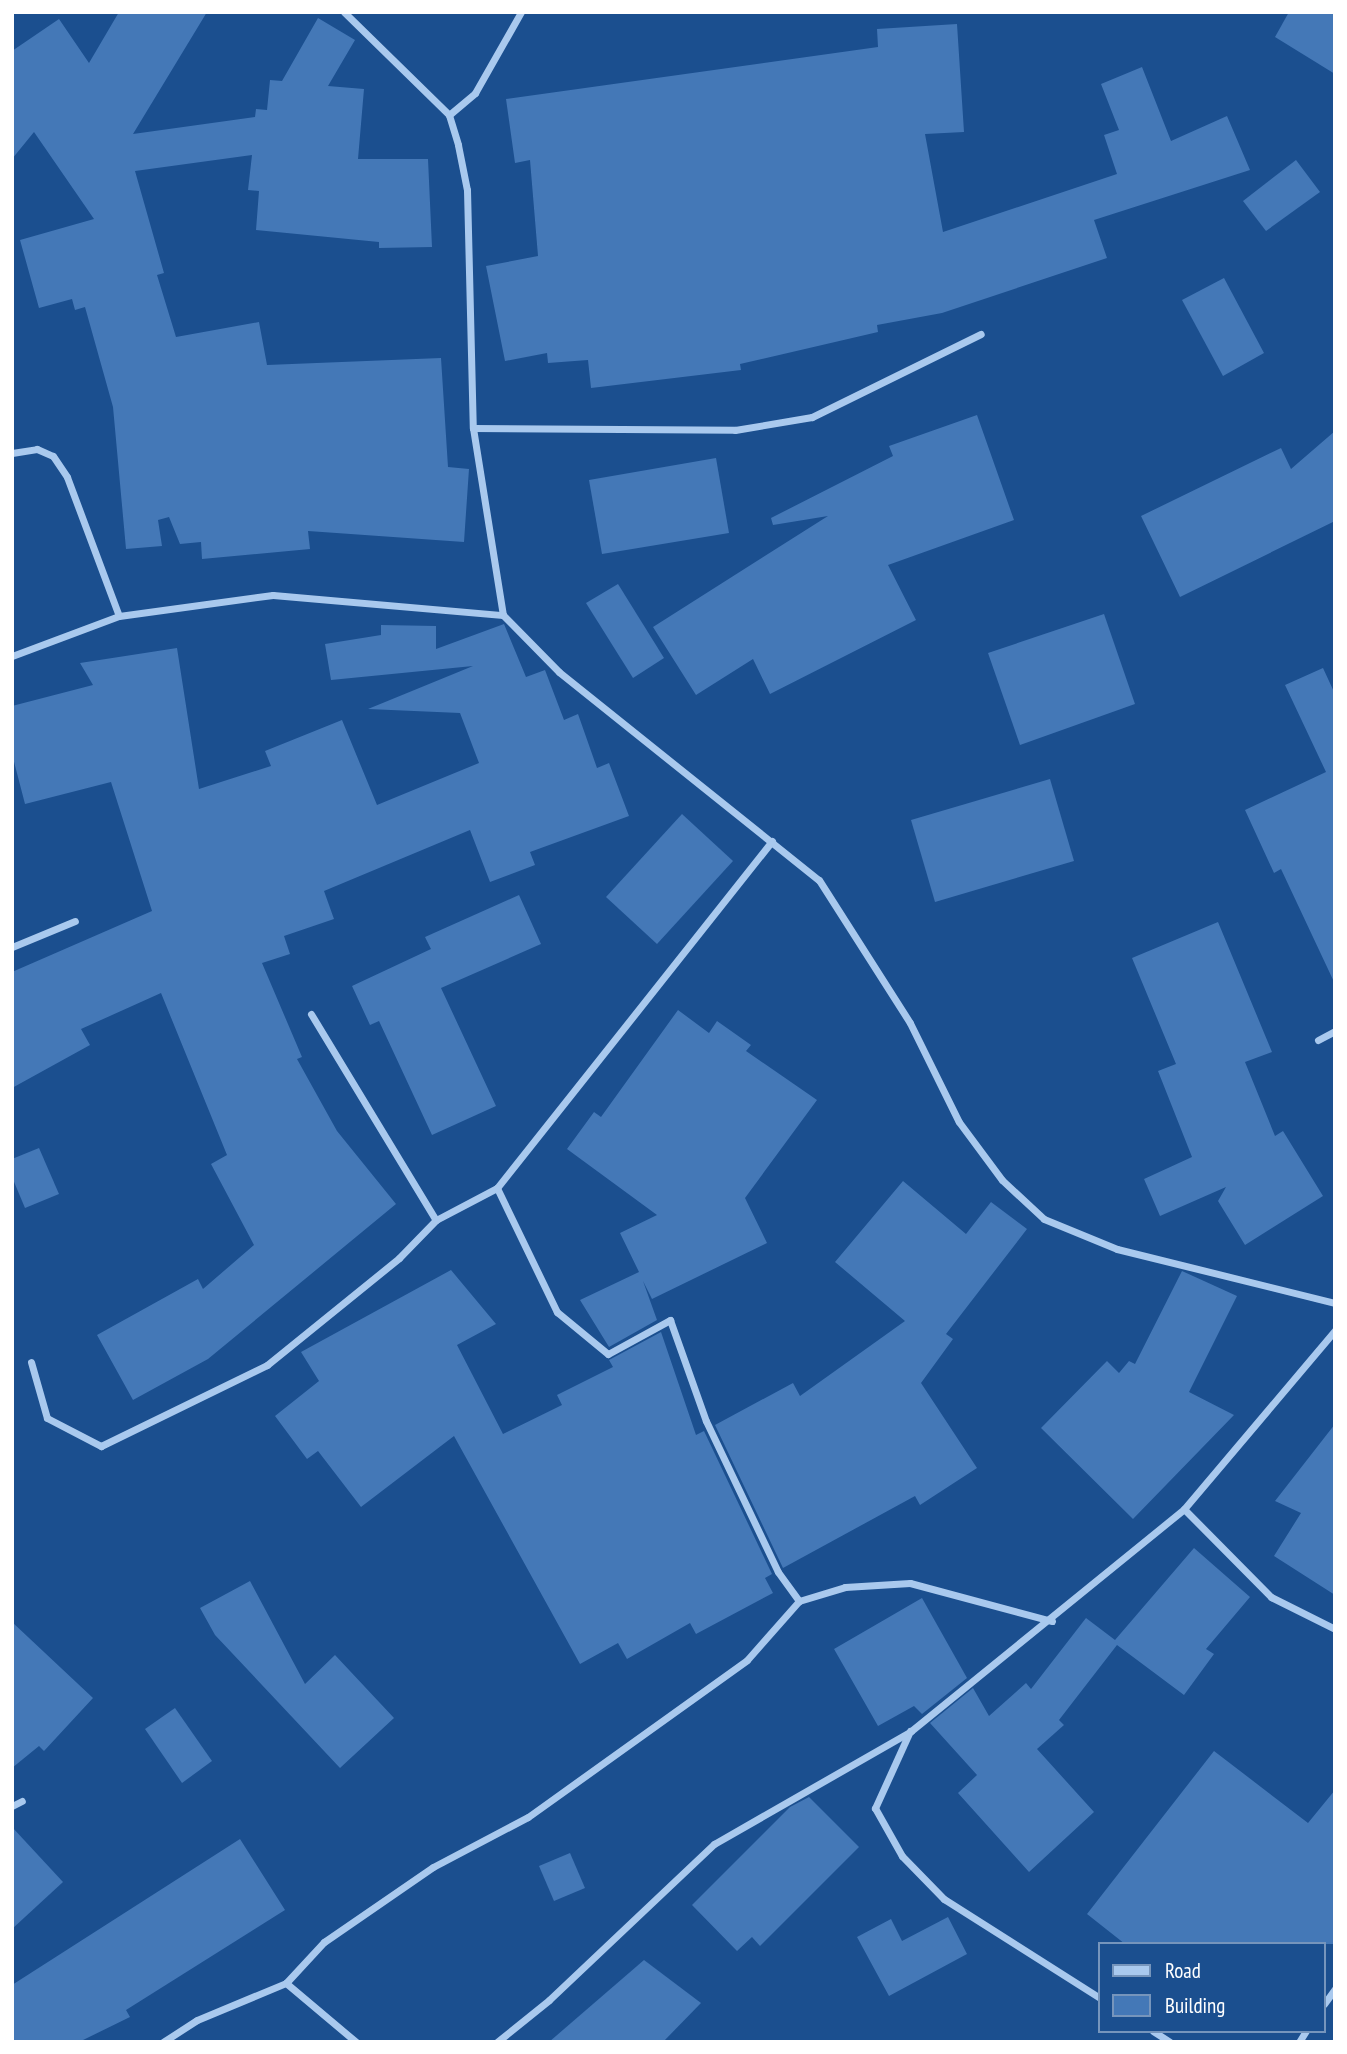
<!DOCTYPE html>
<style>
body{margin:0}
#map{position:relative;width:1347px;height:2054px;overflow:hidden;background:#1b4f8f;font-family:"PT Sans Narrow",sans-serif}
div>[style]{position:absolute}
.building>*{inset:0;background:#4478b7}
.minor>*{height:7px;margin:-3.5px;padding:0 3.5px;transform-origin:3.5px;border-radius:3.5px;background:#a9c9ee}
span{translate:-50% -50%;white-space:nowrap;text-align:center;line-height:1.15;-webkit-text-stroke:6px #1b4f8f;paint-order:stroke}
.frame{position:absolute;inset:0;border:14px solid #fff;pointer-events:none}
.legend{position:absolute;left:1098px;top:1942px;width:228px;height:91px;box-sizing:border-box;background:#1b4f8f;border:2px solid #7695bc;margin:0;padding:9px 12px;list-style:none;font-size:21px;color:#fff}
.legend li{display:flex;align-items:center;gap:14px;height:35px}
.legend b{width:35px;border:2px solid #7695bc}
</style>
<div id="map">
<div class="building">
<i style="clip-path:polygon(119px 12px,207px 12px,133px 134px,255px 117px,256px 109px,267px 110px,270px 80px,282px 81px,318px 18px,355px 40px,328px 86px,364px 89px,358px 159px,428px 159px,432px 247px,379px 248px,379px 242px,256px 230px,259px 191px,248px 190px,252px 155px,135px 171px,164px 273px,157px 275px,176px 337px,259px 322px,267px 365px,441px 358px,448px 467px,469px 469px,464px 542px,308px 531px,310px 549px,202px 559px,201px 542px,180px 544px,169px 517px,158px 520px,162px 546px,126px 549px,113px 407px,85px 307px,75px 310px,72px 299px,39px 308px,20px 240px,94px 219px,34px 132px,12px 159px,12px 51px,59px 19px,89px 63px)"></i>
<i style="clip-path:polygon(1289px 12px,1335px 12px,1335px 74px,1275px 37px)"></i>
<i style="clip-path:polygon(957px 24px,964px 132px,925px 134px,943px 232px,1117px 174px,1104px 135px,1119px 130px,1101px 84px,1142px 67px,1171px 141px,1227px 116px,1250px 170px,1094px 220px,1107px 258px,942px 313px,877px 325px,878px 332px,740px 364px,741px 370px,591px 388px,588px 360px,548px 363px,547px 353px,505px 361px,486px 266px,538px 256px,530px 160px,515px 163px,506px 99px,878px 47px,877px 29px)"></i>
<i style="clip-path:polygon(1296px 160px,1320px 192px,1266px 231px,1243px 201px)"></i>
<i style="clip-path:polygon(1224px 278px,1264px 353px,1223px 376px,1182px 300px)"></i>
<i style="clip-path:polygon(977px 415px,1014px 520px,888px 565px,916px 620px,770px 694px,753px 659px,696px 695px,653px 627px,828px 516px,773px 525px,771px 518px,893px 456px,889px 446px)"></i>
<i style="clip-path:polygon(1335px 431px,1335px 521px,1180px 597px,1141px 516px,1281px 448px,1291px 469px)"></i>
<i style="clip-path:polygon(716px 458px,729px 533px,602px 554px,589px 480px)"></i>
<i style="clip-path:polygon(618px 584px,664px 658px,633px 678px,586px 603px)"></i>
<i style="clip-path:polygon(1104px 614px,1135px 704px,1020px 745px,988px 653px)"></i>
<i style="clip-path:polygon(504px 624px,526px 677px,545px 670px,564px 720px,578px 714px,597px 768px,609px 763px,629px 816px,530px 852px,535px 865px,490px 882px,470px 830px,324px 891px,334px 919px,284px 936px,290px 954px,262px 963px,302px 1057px,297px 1059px,337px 1131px,396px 1204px,208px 1359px,133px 1400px,97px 1335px,198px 1279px,203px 1289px,254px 1245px,211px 1164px,227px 1155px,161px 993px,81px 1029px,90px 1045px,12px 1088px,12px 972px,152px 911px,111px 782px,25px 804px,12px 754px,12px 706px,93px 685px,80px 663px,177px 648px,199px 789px,271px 766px,265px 751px,342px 720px,377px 805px,479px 763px,460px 713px,368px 709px,473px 666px,331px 680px,325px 644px,381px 635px,381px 625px,436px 626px,436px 649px)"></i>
<i style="clip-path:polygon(1323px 668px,1335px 694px,1335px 984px,1281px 869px,1274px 873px,1245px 810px,1326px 772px,1285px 685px)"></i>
<i style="clip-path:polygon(1050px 779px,1074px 861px,935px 902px,911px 820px)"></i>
<i style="clip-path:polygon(682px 814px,733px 861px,657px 944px,606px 897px)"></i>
<i style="clip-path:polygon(519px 895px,541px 944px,441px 988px,496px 1106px,432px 1135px,379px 1021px,370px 1025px,352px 986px,431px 949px,425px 937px)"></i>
<i style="clip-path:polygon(1218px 922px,1272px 1052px,1245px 1062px,1275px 1136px,1283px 1131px,1323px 1196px,1245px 1245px,1218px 1201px,1226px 1187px,1160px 1216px,1144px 1179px,1192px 1157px,1158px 1071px,1176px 1064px,1132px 958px)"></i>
<i style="clip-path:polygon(678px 1010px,709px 1033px,717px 1021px,751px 1045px,746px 1051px,817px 1100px,745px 1198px,767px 1243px,652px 1299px,643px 1281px,657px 1320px,609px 1347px,580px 1300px,639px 1272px,620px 1233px,657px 1215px,567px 1149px,594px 1112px,601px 1117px)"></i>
<i style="clip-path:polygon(39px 1148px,59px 1194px,25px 1208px,12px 1177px,12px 1159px)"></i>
<i style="clip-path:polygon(903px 1181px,966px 1234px,991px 1202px,1027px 1229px,946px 1334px,953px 1339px,921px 1383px,977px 1468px,920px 1505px,915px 1496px,783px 1568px,715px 1425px,793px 1383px,800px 1396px,905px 1321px,835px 1262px)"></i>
<i style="clip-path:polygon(451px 1270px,496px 1324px,457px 1345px,503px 1434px,562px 1405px,557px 1395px,613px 1367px,609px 1360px,661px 1332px,696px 1435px,704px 1431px,772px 1574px,765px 1578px,773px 1593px,696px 1634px,690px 1623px,627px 1659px,618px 1643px,580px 1664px,454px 1436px,361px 1507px,318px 1451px,307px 1459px,275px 1416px,319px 1381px,301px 1352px)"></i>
<i style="clip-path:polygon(1182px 1271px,1237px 1296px,1189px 1392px,1234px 1415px,1133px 1519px,1041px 1428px,1107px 1361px,1119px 1373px,1129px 1361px,1135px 1364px)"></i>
<i style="clip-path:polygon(1335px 1424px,1335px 1595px,1274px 1556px,1301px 1513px,1275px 1501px)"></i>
<i style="clip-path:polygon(1194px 1548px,1250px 1597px,1206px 1649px,1214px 1654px,1184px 1695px,1117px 1645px,1059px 1720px,1064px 1725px,1037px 1749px,1094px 1812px,1029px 1872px,958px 1793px,977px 1775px,930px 1723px,973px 1688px,989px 1716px,1026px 1683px,1031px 1689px,1086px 1618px,1115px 1640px)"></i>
<i style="clip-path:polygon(250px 1581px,305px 1684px,335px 1655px,394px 1718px,340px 1768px,215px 1635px,200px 1608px)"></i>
<i style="clip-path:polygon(922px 1598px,967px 1678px,922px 1714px,914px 1706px,878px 1726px,834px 1649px)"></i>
<i style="clip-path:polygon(12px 1622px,93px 1698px,44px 1751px,39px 1746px,12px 1768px)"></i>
<i style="clip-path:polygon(175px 1708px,212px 1761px,182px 1783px,145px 1729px)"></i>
<i style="clip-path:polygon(1214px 1751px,1308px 1823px,1335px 1790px,1335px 1944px,1125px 1944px,1087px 1914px)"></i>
<i style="clip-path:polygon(809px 1797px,859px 1847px,760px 1946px,752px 1937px,737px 1951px,692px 1905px,790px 1807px)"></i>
<i style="clip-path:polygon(12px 1827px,63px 1882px,12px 1929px)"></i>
<i style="clip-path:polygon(240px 1839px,285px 1910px,126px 2010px,130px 2017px,79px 2042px,12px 2042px,12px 1985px)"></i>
<i style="clip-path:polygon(570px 1853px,585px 1888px,554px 1901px,539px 1866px)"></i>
<i style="clip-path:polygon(948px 1917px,967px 1954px,889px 1996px,857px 1937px,891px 1919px,902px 1941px)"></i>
<i style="clip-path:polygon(644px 1960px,701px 2003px,663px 2042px,549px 2042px)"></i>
</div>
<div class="minor">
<i style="left:344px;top:12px;width:147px;rotate:44.4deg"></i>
<i style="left:449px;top:115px;width:31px;rotate:73deg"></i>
<i style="left:458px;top:145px;width:46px;rotate:78.7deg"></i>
<i style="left:467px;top:190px;width:238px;rotate:88.6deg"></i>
<i style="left:473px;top:428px;width:189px;rotate:80.9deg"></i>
<i style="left:503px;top:615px;width:80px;rotate:45.5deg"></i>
<i style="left:559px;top:672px;width:333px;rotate:38.7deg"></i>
<i style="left:819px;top:880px;width:169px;rotate:57.5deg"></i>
<i style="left:910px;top:1023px;width:110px;rotate:63.7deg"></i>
<i style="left:959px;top:1122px;width:72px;rotate:53.4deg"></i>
<i style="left:1002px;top:1180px;width:57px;rotate:42.9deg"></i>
<i style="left:1044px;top:1219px;width:79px;rotate:22.3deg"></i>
<i style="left:1117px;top:1249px;width:225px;rotate:13.9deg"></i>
<i style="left:449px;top:115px;width:34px;rotate:-40deg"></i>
<i style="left:475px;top:93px;width:93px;rotate:-60.4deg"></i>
<i style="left:473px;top:428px;width:262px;rotate:0.4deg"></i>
<i style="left:735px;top:430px;width:78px;rotate:-9.6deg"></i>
<i style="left:812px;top:417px;width:188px;rotate:-26.2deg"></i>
<i style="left:12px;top:453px;width:25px;rotate:-9deg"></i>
<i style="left:37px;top:449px;width:17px;rotate:24deg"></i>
<i style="left:53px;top:456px;width:25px;rotate:56deg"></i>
<i style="left:67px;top:477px;width:148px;rotate:69.5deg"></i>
<i style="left:12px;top:656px;width:114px;rotate:-20.5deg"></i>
<i style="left:119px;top:616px;width:155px;rotate:-7.8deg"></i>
<i style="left:273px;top:595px;width:231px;rotate:5deg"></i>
<i style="left:772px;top:841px;width:443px;rotate:128.4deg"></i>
<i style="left:497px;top:1188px;width:138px;rotate:64.2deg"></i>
<i style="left:557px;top:1312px;width:66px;rotate:39.5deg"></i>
<i style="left:608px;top:1354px;width:71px;rotate:-28.7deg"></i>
<i style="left:670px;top:1320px;width:107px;rotate:70.4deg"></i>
<i style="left:706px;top:1421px;width:167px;rotate:64.5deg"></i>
<i style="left:778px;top:1572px;width:36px;rotate:54deg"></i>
<i style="left:799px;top:1601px;width:48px;rotate:-16.9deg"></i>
<i style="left:845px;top:1587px;width:65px;rotate:-3.5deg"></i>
<i style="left:910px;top:1583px;width:147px;rotate:15deg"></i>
<i style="left:12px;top:947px;width:68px;rotate:-22.4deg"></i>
<i style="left:311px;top:1014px;width:241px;rotate:58.8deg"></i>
<i style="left:1318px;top:1040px;width:19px;rotate:-28deg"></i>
<i style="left:31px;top:1362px;width:58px;rotate:74.1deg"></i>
<i style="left:47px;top:1418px;width:61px;rotate:27.4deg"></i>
<i style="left:101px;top:1446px;width:185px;rotate:-26deg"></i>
<i style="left:267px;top:1365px;width:170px;rotate:-39deg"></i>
<i style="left:399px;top:1258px;width:53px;rotate:-45.8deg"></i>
<i style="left:436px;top:1220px;width:69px;rotate:-27.7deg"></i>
<i style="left:1184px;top:1509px;width:124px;rotate:45.3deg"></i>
<i style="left:1271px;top:1597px;width:72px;rotate:26.6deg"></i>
<i style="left:910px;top:1731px;width:85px;rotate:114.4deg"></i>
<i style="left:875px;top:1808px;width:55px;rotate:60.6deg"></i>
<i style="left:902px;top:1856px;width:60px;rotate:45.7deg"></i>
<i style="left:944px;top:1899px;width:185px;rotate:32.4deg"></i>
<i style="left:12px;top:1806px;width:11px;rotate:-27deg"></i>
<i style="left:286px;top:1983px;width:92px;rotate:40.1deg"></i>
<i style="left:1324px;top:2004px;width:19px;rotate:-54deg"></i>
<i style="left:1153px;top:2031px;width:20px;rotate:33deg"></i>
<i style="left:163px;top:2042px;width:40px;rotate:-32.9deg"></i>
<i style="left:197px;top:2020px;width:96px;rotate:-22.6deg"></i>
<i style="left:286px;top:1983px;width:56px;rotate:-47.2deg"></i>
<i style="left:324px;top:1942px;width:132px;rotate:-34.5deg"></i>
<i style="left:433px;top:1867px;width:107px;rotate:-27.8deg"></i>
<i style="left:528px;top:1817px;width:269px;rotate:-35.6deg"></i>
<i style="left:747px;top:1660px;width:79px;rotate:-48.6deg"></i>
<i style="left:497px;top:2042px;width:67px;rotate:-38.9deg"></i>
<i style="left:549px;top:2000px;width:227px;rotate:-43.4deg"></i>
<i style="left:714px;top:1844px;width:227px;rotate:-29.8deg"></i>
<i style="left:911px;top:1731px;width:352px;rotate:-39.1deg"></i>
<i style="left:1184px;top:1509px;width:234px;rotate:-49.8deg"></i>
<i style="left:1299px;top:2042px;width:13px;rotate:-58deg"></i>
</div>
<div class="frame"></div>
<ul class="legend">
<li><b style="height:9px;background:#a9c9ee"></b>Road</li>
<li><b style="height:19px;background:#4478b7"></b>Building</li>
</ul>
</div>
